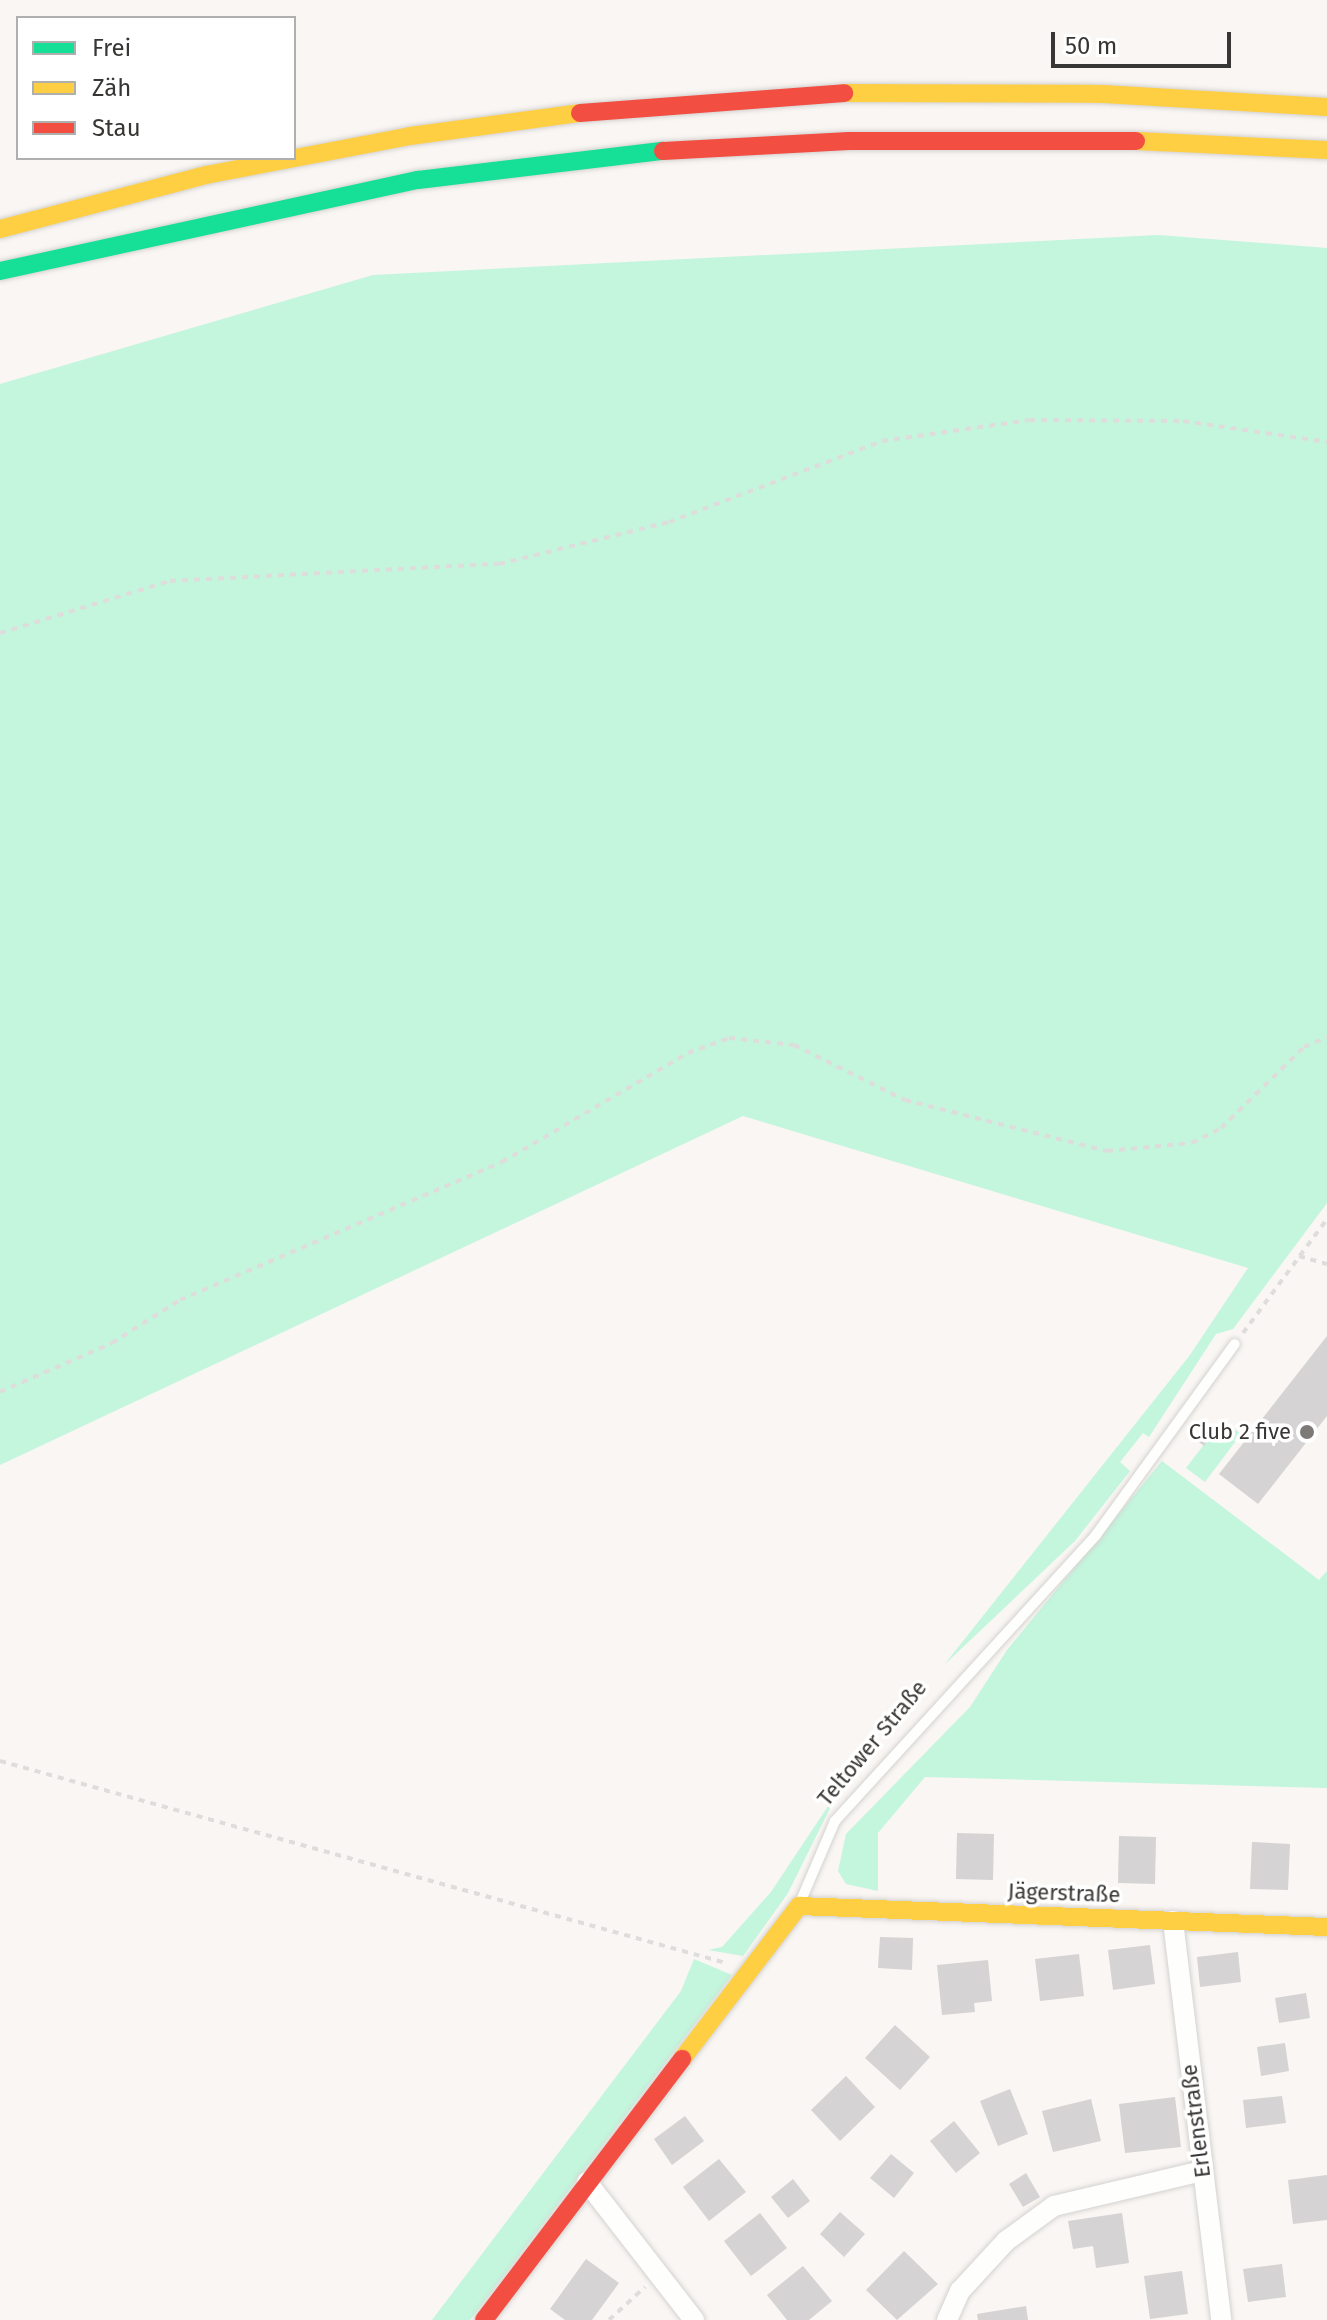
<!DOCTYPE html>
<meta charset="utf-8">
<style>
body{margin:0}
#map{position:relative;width:1327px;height:2320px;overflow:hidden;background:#f9f6f3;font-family:"Fira Sans",sans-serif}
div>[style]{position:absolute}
.green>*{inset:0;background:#c4f5dd}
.building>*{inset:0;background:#d5d3d3}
.path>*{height:4px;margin-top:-2px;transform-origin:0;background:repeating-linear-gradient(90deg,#dedddc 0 6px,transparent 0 12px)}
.roads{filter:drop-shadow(0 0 2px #d4d2d0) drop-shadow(0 0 2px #d4d2d0)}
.lane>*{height:10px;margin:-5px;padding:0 5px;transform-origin:5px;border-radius:5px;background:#fefefd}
.street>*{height:20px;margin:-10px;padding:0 10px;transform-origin:10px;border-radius:10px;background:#fefefd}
.fast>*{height:18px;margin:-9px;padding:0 9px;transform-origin:9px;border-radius:9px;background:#16e098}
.slow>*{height:18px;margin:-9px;padding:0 9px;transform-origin:9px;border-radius:9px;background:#ffcf43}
.jam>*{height:18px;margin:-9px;padding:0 9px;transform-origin:9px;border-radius:9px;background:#f24e42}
.dots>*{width:22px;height:22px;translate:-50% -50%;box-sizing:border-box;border:4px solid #fff;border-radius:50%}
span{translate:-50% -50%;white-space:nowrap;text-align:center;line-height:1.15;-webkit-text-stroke:7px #fff;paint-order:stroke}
.poi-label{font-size:22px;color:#383634}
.right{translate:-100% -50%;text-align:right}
.street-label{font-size:22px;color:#383634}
.legend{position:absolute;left:16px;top:16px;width:280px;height:144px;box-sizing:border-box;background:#fff;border:2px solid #afafae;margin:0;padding:10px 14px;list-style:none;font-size:24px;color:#383634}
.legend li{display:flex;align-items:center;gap:16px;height:40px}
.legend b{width:40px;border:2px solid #afafae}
.scale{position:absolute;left:1051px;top:32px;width:180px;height:36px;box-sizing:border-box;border:4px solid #383634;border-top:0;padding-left:10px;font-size:24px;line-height:28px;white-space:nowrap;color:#383634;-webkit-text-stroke:6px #fff;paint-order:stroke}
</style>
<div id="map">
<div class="green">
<i style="clip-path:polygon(1158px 235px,1327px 248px,1327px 1203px,1233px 1329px,1216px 1334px,1149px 1437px,1143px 1433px,1120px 1462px,1130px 1471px,1075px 1541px,944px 1665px,1190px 1355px,1248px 1268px,743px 1116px,0 1465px,0 384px,373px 275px)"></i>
<i style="clip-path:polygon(1223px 1420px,1241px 1434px,1205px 1482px,1186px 1468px)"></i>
<i style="clip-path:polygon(1162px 1461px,1319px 1580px,1327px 1571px,1327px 1788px,925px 1777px,878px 1833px,878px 1891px,846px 1884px,838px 1871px,846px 1834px,970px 1707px,1007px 1650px)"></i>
<i style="clip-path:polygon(840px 1788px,788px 1893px,743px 1956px,708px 1950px,722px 1947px,771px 1892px)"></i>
<i style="clip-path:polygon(694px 1959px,732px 1975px,470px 2320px,432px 2320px,681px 1991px)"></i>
</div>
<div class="building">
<i style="clip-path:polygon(1327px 1336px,1327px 1416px,1258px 1504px,1219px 1474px)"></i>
<i style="clip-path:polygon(1207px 1425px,1214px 1431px,1204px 1446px,1196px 1440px)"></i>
<i style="clip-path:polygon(957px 1833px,994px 1834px,993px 1880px,956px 1879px)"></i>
<i style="clip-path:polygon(1119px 1836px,1156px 1837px,1155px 1884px,1118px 1883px)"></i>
<i style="clip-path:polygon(1252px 1842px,1290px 1844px,1288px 1890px,1250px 1889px)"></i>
<i style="clip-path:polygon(880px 1937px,913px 1938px,912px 1970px,878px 1968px)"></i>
<i style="clip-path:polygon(1150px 1945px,1155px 1984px,1113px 1990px,1108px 1950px)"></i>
<i style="clip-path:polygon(1238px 1952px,1241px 1982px,1200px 1987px,1197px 1957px)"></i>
<i style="clip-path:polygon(1079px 1954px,1084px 1996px,1040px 2001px,1035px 1959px)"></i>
<i style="clip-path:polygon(988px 1960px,992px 2001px,974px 2003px,975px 2012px,942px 2015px,937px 1965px)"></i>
<i style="clip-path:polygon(1306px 1993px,1310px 2018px,1279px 2023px,1275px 1998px)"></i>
<i style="clip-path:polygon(895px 2025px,930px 2057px,900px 2090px,865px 2058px)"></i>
<i style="clip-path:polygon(1285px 2043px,1289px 2071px,1261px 2076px,1257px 2047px)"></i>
<i style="clip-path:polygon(846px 2076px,875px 2107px,840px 2141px,811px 2110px)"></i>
<i style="clip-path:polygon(1010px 2089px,1028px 2134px,998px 2146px,980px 2101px)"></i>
<i style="clip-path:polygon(1282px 2096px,1286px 2123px,1246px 2128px,1243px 2100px)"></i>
<i style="clip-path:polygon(1175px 2097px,1181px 2147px,1125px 2153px,1119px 2104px)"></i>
<i style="clip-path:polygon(1091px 2099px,1101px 2141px,1053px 2152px,1042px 2111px)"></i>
<i style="clip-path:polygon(685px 2116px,704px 2141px,672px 2165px,654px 2139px)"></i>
<i style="clip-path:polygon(954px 2121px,980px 2153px,956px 2173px,930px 2141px)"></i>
<i style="clip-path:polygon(891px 2154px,914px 2173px,894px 2198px,870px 2178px)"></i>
<i style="clip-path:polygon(719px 2159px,746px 2192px,709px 2221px,683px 2187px)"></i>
<i style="clip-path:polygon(1026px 2173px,1040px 2197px,1023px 2207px,1009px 2184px)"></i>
<i style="clip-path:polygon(1327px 2175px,1327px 2220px,1293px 2224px,1288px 2180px)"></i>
<i style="clip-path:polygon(793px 2179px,810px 2201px,788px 2218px,771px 2197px)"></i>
<i style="clip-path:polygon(840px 2212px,865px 2234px,844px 2257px,820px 2234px)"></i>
<i style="clip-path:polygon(760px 2213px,787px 2248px,751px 2276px,724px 2241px)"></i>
<i style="clip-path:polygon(1122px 2213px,1129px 2263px,1096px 2268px,1093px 2246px,1073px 2249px,1068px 2221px)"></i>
<i style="clip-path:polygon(904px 2251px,938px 2284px,897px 2320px,866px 2290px)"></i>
<i style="clip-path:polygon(586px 2259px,619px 2283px,592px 2320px,565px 2320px,550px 2309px)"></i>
<i style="clip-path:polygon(1282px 2264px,1286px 2297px,1248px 2302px,1243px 2269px)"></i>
<i style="clip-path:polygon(803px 2266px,832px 2301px,809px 2320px,787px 2320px,767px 2295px)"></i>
<i style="clip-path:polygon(1182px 2271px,1188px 2314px,1150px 2319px,1144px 2276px)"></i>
<i style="clip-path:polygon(1026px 2306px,1028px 2320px,978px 2320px,977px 2314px)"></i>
</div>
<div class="path">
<i style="left:0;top:633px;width:178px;rotate:-17deg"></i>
<i style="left:170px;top:581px;width:329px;rotate:-3deg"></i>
<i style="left:499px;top:564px;width:175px;rotate:-13.9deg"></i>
<i style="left:669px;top:522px;width:228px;rotate:-20.8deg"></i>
<i style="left:882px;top:441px;width:148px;rotate:-8.1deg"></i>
<i style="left:1029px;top:420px;width:154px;rotate:0.4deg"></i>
<i style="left:1183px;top:421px;width:146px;rotate:8.3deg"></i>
<i style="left:1299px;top:1256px;width:29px;rotate:16deg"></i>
<i style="left:1243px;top:1333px;width:142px;rotate:-53.6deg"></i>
<i style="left:0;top:1392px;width:122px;rotate:-23.6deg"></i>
<i style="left:112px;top:1343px;width:80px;rotate:-32.3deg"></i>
<i style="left:180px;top:1300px;width:350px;rotate:-23.2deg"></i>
<i style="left:502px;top:1162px;width:216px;rotate:-30.4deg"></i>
<i style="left:688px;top:1053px;width:44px;rotate:-20.1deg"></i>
<i style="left:729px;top:1038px;width:65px;rotate:6.1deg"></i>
<i style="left:794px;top:1045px;width:124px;rotate:26.4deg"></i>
<i style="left:905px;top:1100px;width:208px;rotate:14.2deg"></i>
<i style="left:1107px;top:1151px;width:85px;rotate:-5.4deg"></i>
<i style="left:1192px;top:1143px;width:33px;rotate:-27deg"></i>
<i style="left:1221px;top:1128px;width:116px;rotate:-44.3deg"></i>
<i style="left:1304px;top:1047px;width:25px;rotate:-23deg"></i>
<i style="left:0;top:1761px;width:754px;rotate:15.55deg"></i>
<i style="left:609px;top:2320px;width:49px;rotate:-42.5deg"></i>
</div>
<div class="roads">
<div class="lane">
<i style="left:799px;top:1905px;width:91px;rotate:-66.8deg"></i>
<i style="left:835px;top:1821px;width:387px;rotate:-47.6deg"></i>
<i style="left:1096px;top:1535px;width:236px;rotate:-54deg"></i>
</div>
<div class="street">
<i style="left:1173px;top:1921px;width:402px;rotate:83.1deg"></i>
<i style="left:587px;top:2182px;width:175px;rotate:52.2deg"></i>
<i style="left:947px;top:2320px;width:32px;rotate:-66deg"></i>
<i style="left:960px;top:2291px;width:68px;rotate:-47.4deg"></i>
<i style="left:1006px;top:2241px;width:59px;rotate:-36.1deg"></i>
<i style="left:1054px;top:2206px;width:152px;rotate:-13.3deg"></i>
</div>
<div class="fast">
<i style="left:0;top:271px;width:428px;rotate:-12.3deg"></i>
<i style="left:418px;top:180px;width:247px;rotate:-6.8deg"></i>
</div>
<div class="slow">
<i style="left:844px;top:93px;width:259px;rotate:0.2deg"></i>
<i style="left:1103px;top:94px;width:224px;rotate:3.3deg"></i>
<i style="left:1136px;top:141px;width:191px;rotate:2.7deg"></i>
<i style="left:0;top:229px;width:213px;rotate:-14.7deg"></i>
<i style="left:206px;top:175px;width:208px;rotate:-10.8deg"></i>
<i style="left:410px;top:136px;width:172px;rotate:-7.7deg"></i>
<i style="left:682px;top:2059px;width:193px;rotate:-52.6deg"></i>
<i style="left:799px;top:1906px;width:528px;rotate:2.28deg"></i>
</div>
<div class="jam">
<i style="left:580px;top:113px;width:265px;rotate:-4.3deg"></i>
<i style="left:663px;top:151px;width:186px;rotate:-3.1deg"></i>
<i style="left:849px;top:141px;width:287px"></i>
<i style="left:484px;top:2320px;width:328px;rotate:-52.8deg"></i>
</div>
</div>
<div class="dots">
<i style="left:1307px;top:1432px;background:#7c7977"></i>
</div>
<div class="poi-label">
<span class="right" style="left:1291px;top:1432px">Club 2 five</span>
</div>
<div class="street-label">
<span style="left:872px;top:1743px;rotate:-50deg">Teltower Straße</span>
<span style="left:1064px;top:1893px;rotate:2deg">Jägerstraße</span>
<span style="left:1196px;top:2121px;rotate:-97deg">Erlenstraße</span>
</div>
<ul class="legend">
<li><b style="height:10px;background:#16e098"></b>Frei</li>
<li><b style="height:10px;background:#ffcf43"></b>Zäh</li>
<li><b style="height:10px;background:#f24e42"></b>Stau</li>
</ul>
<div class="scale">50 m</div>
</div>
